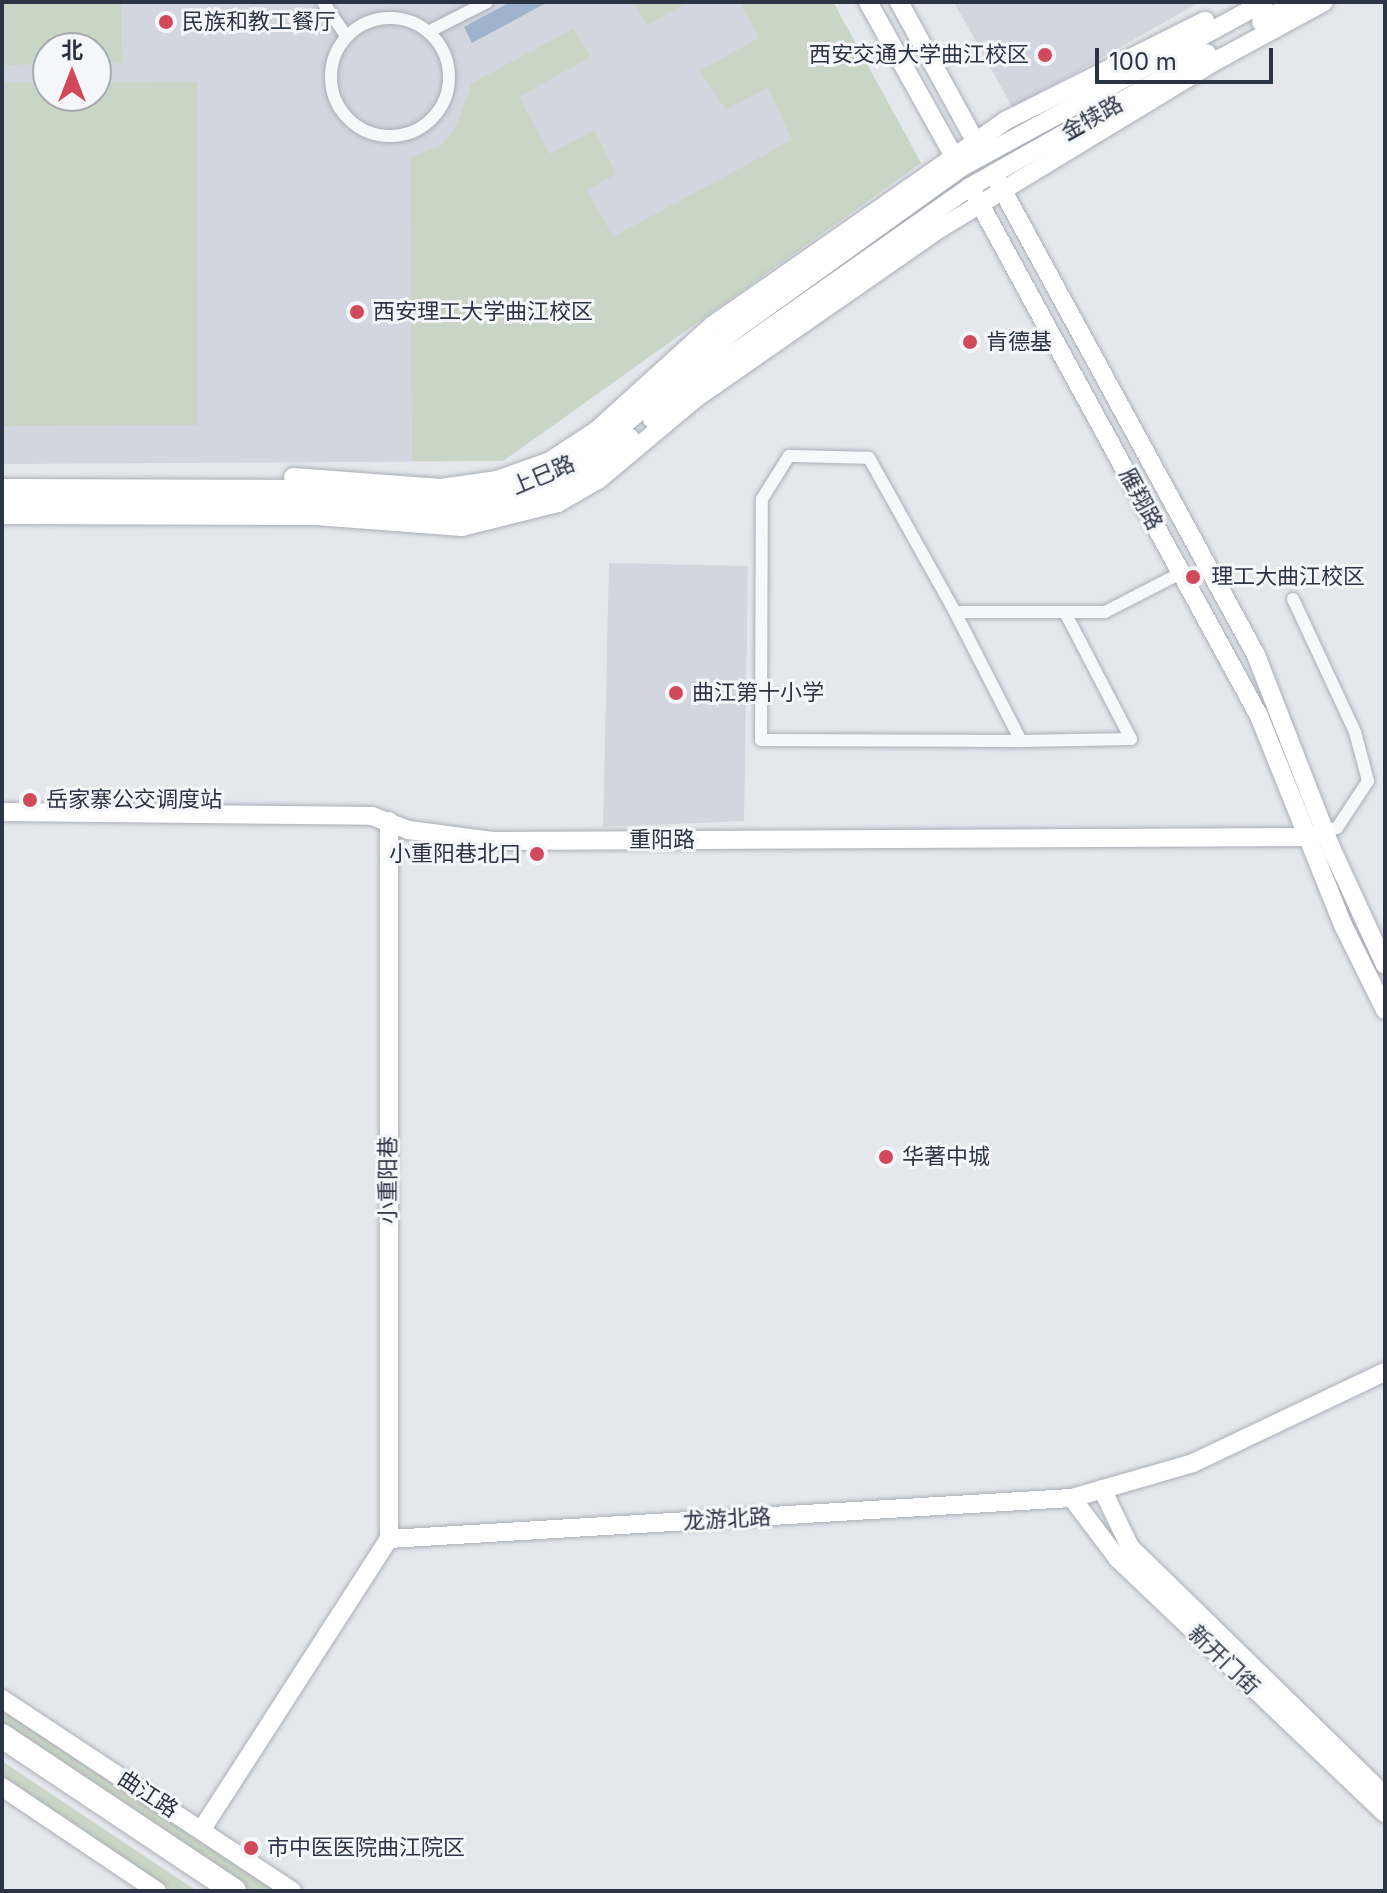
<!DOCTYPE html>
<meta charset="utf-8">
<style>
body{margin:0}
#map{position:relative;width:1387px;height:1893px;overflow:hidden;background:#e4e7ec;font-family:Inter,"Noto Sans SC",sans-serif}
div>[style]{position:absolute}
.built>*{inset:0;background:#d2d6de}
.green>*{inset:0;background:#c9d6c5}
.water>*{inset:0;background:#9fb4cc}
.roads{filter:drop-shadow(0 0 2px #a9aeb7) drop-shadow(0 0 2px #a9aeb7)}
.street>*{height:12px;margin:-6px;padding:0 6px;transform-origin:6px;border-radius:6px;background:#f7f8fa}
.street>.ring{margin:-6px;padding:0;box-sizing:content-box;background:none;border:12px solid #f7f8fa;border-radius:50%}
.secondary>*{height:18px;margin:-9px;padding:0 9px;transform-origin:9px;border-radius:9px;background:#fff}
.highway>*{height:24px;margin:-12px;padding:0 12px;transform-origin:12px;border-radius:12px;background:#fff}
.dots>*{width:22px;height:22px;translate:-50% -50%;box-sizing:border-box;border:4px solid #f4f6f9;border-radius:50%}
span{translate:-50% -50%;white-space:nowrap;text-align:center;line-height:1.15;-webkit-text-stroke:6px #f4f6f9;paint-order:stroke}
.poi-label{font-size:22px;color:#2b3445}
.left{translate:0 -50%;text-align:left}
.right{translate:-100% -50%;text-align:right}
.street-label{font-size:22px;color:#2b3445}
.frame{position:absolute;inset:0;border:4px solid #2b3445;pointer-events:none}
.north{position:absolute;left:32px;top:32px;width:80px;height:80px;box-sizing:border-box;background:#f4f6f9;border:2px solid #a4a8b1;border-radius:50%;rotate:0deg;font-size:22px;font-weight:700;line-height:32px;text-align:center;color:#2b3445}
.north::after{content:'';display:block;margin:auto;width:28px;height:36px;background:#d1495b;clip-path:polygon(50% 0,100% 100%,50% 72%,0 100%)}
.scale{position:absolute;left:1095px;top:48px;width:178px;height:36px;box-sizing:border-box;border:4px solid #2b3445;border-top:0;padding-left:10px;font-size:24px;line-height:28px;white-space:nowrap;color:#2b3445;-webkit-text-stroke:6px #f4f6f9;paint-order:stroke}
</style>
<div id="map">
<div class="built">
<i style="clip-path:polygon(evenodd,2px 2px,833px 2px,921px 163px,503px 461px,2px 464px,2px 2px,48px 48px,96px 48px,96px 96px,48px 96px,48px 48px)"></i>
<i style="clip-path:polygon(954px 2px,1200px 2px,1013px 108px)"></i>
<i style="clip-path:polygon(609px 563px,748px 566px,744px 821px,603px 827px)"></i>
</div>
<div class="green">
<i style="clip-path:polygon(2px 2px,121px 2px,122px 63px,96px 64px,96px 48px,48px 48px,48px 64px,2px 65px)"></i>
<i style="clip-path:polygon(634px 2px,688px 2px,647px 25px)"></i>
<i style="clip-path:polygon(740px 2px,833px 2px,921px 163px,503px 461px,412px 461px,410px 158px,441px 145px,456px 127px,472px 83px,573px 29px,590px 57px,519px 97px,550px 154px,594px 130px,616px 174px,587px 190px,613px 237px,792px 140px,768px 87px,726px 110px,700px 71px,759px 38px)"></i>
<i style="clip-path:polygon(197px 82px,198px 425px,2px 426px,2px 83px,48px 83px,48px 96px,96px 96px,96px 83px)"></i>
<i style="clip-path:polygon(2px 1707px,277px 1891px,250px 1891px,2px 1725px)"></i>
<i style="clip-path:polygon(2px 1761px,197px 1891px,173px 1891px,2px 1776px)"></i>
</div>
<div class="water">
<i style="clip-path:polygon(510px 2px,548px 2px,472px 43px,464px 27px)"></i>
</div>
<div class="roads">
<div class="street">
<i style="left:323px;top:2px;width:42px;rotate:55.6deg"></i>
<i class="ring" style="left:331px;top:18px;width:106px;height:106px"></i>
<i style="left:428px;top:32px;width:66px;rotate:-27deg"></i>
<i style="left:1293px;top:599px;width:147px;rotate:65deg"></i>
<i style="left:1355px;top:732px;width:51px;rotate:75.1deg"></i>
<i style="left:1368px;top:781px;width:56px;rotate:123.4deg"></i>
<i style="left:1337px;top:828px;width:13px;rotate:171deg"></i>
<i style="left:955px;top:612px;width:145px;rotate:62.9deg"></i>
<i style="left:1021px;top:741px;width:110px;rotate:-1deg"></i>
<i style="left:1131px;top:739px;width:143px;rotate:-117.5deg"></i>
<i style="left:1021px;top:741px;width:260px;rotate:-179.8deg"></i>
<i style="left:761px;top:740px;width:241px;rotate:-89.8deg"></i>
<i style="left:762px;top:499px;width:51px;rotate:-57.9deg"></i>
<i style="left:789px;top:456px;width:80px;rotate:1.4deg"></i>
<i style="left:869px;top:458px;width:176px;rotate:60.8deg"></i>
<i style="left:955px;top:612px;width:150px"></i>
<i style="left:1105px;top:612px;width:85px;rotate:-27.2deg"></i>
</div>
<div class="secondary">
<i style="left:868px;top:2px;width:185px;rotate:60.9deg"></i>
<i style="left:899px;top:2px;width:169px;rotate:61.3deg"></i>
<i style="left:1261px;top:22px;width:41px;rotate:-29.1deg"></i>
<i style="left:997px;top:180px;width:541px;rotate:61.4deg"></i>
<i style="left:1256px;top:655px;width:212px;rotate:68.7deg"></i>
<i style="left:1333px;top:852px;width:124px;rotate:65.3deg"></i>
<i style="left:974px;top:193px;width:596px;rotate:61.41deg"></i>
<i style="left:1259px;top:716px;width:225px;rotate:68.1deg"></i>
<i style="left:1343px;top:925px;width:95px;rotate:63.7deg"></i>
<i style="left:652px;top:419px;width:92px;rotate:-39.2deg"></i>
<i style="left:723px;top:361px;width:302px;rotate:-35.2deg"></i>
<i style="left:970px;top:187px;width:272px;rotate:-29.5deg"></i>
<i style="left:293px;top:477px;width:148px;rotate:4.3deg"></i>
<i style="left:441px;top:488px;width:57px;rotate:-8.1deg"></i>
<i style="left:497px;top:480px;width:56px;rotate:-19.7deg"></i>
<i style="left:550px;top:461px;width:56px;rotate:-33.4deg"></i>
<i style="left:597px;top:430px;width:156px;rotate:-42.2deg"></i>
<i style="left:713px;top:325px;width:356px;rotate:-34.9deg"></i>
<i style="left:1005px;top:121px;width:224px;rotate:-26.6deg"></i>
<i style="left:2px;top:488px;width:310px;rotate:0.2deg"></i>
<i style="left:312px;top:489px;width:108px;rotate:5.9deg"></i>
<i style="left:419px;top:500px;width:54px;rotate:-3.2deg"></i>
<i style="left:473px;top:497px;width:61px;rotate:-13.3deg"></i>
<i style="left:532px;top:483px;width:75px;rotate:-28.6deg"></i>
<i style="left:598px;top:447px;width:172px;rotate:-40.7deg"></i>
<i style="left:728px;top:335px;width:286px;rotate:-35.7deg"></i>
<i style="left:960px;top:168px;width:346px;rotate:-28.6deg"></i>
<i style="left:2px;top:502px;width:307px;rotate:0.2deg"></i>
<i style="left:309px;top:503px;width:151px;rotate:3.8deg"></i>
<i style="left:460px;top:513px;width:92px;rotate:-13.9deg"></i>
<i style="left:549px;top:491px;width:97px;rotate:-33.2deg"></i>
<i style="left:2px;top:515px;width:314px;rotate:0.2deg"></i>
<i style="left:316px;top:516px;width:146px;rotate:4.3deg"></i>
<i style="left:462px;top:527px;width:99px;rotate:-14deg"></i>
<i style="left:558px;top:503px;width:46px;rotate:-29.9deg"></i>
<i style="left:598px;top:480px;width:128px;rotate:-39.9deg"></i>
<i style="left:696px;top:398px;width:292px;rotate:-34.8deg"></i>
<i style="left:936px;top:231px;width:333px;rotate:-31.3deg"></i>
<i style="left:1221px;top:58px;width:117px;rotate:-28.5deg"></i>
<i style="left:2px;top:812px;width:370px;rotate:0.6deg"></i>
<i style="left:372px;top:816px;width:40px;rotate:21deg"></i>
<i style="left:409px;top:830px;width:86px;rotate:7.4deg"></i>
<i style="left:494px;top:841px;width:815px;rotate:-0.28deg"></i>
<i style="left:1309px;top:837px;width:17px;rotate:-25deg"></i>
<i style="left:389px;top:821px;width:718px;rotate:90deg"></i>
<i style="left:1102px;top:1489px;width:64px;rotate:64.2deg"></i>
<i style="left:1130px;top:1547px;width:356px;rotate:44.3deg"></i>
<i style="left:1072px;top:1498px;width:76px;rotate:53deg"></i>
<i style="left:1118px;top:1559px;width:369px;rotate:43.6deg"></i>
<i style="left:2px;top:1699px;width:348px;rotate:33.5deg"></i>
<i style="left:2px;top:1787px;width:187px;rotate:33.9deg"></i>
<i style="left:202px;top:1829px;width:345px;rotate:-57.2deg"></i>
<i style="left:389px;top:1539px;width:684px;rotate:-3.44deg"></i>
<i style="left:1072px;top:1498px;width:126px;rotate:-16.1deg"></i>
<i style="left:1193px;top:1463px;width:212px;rotate:-25.4deg"></i>
</div>
<div class="highway">
<i style="left:2px;top:1736px;width:279px;rotate:33.7deg"></i>
</div>
</div>
<div class="dots">
<i style="left:166px;top:22px;background:#d1495b"></i>
<i style="left:1045px;top:55px;background:#d1495b"></i>
<i style="left:357px;top:312px;background:#d1495b"></i>
<i style="left:970px;top:342px;background:#d1495b"></i>
<i style="left:1193px;top:577px;background:#d1495b"></i>
<i style="left:676px;top:693px;background:#d1495b"></i>
<i style="left:30px;top:800px;background:#d1495b"></i>
<i style="left:537px;top:854px;background:#d1495b"></i>
<i style="left:886px;top:1157px;background:#d1495b"></i>
<i style="left:251px;top:1848px;background:#d1495b"></i>
</div>
<div class="poi-label">
<span class="left" style="left:182px;top:22px">民族和教工餐厅</span>
<span class="right" style="left:1029px;top:55px">西安交通大学曲江校区</span>
<span class="left" style="left:373px;top:312px">西安理工大学曲江校区</span>
<span class="left" style="left:986px;top:342px">肯德基</span>
<span class="left" style="left:1211px;top:577px">理工大曲江校区</span>
<span class="left" style="left:692px;top:693px">曲江第十小学</span>
<span class="left" style="left:46px;top:800px">岳家寨公交调度站</span>
<span class="right" style="left:521px;top:854px">小重阳巷北口</span>
<span class="left" style="left:902px;top:1157px">华著中城</span>
<span class="left" style="left:267px;top:1848px">市中医医院曲江院区</span>
</div>
<div class="street-label">
<span style="left:1092px;top:118px;rotate:-29deg">金犊路</span>
<span style="left:543px;top:475px;rotate:-23deg">上巳路</span>
<span style="left:1141px;top:499px;rotate:62deg">雁翔路</span>
<span style="left:662px;top:840px">重阳路</span>
<span style="left:388px;top:1180px;rotate:-90deg">小重阳巷</span>
<span style="left:727px;top:1519px;rotate:-3deg">龙游北路</span>
<span style="left:1224px;top:1660px;rotate:44deg">新开门街</span>
<span style="left:148px;top:1794px;rotate:33deg">曲江路</span>
</div>
<div class="frame"></div>
<div class="north">北</div>
<div class="scale">100 m</div>
</div>
